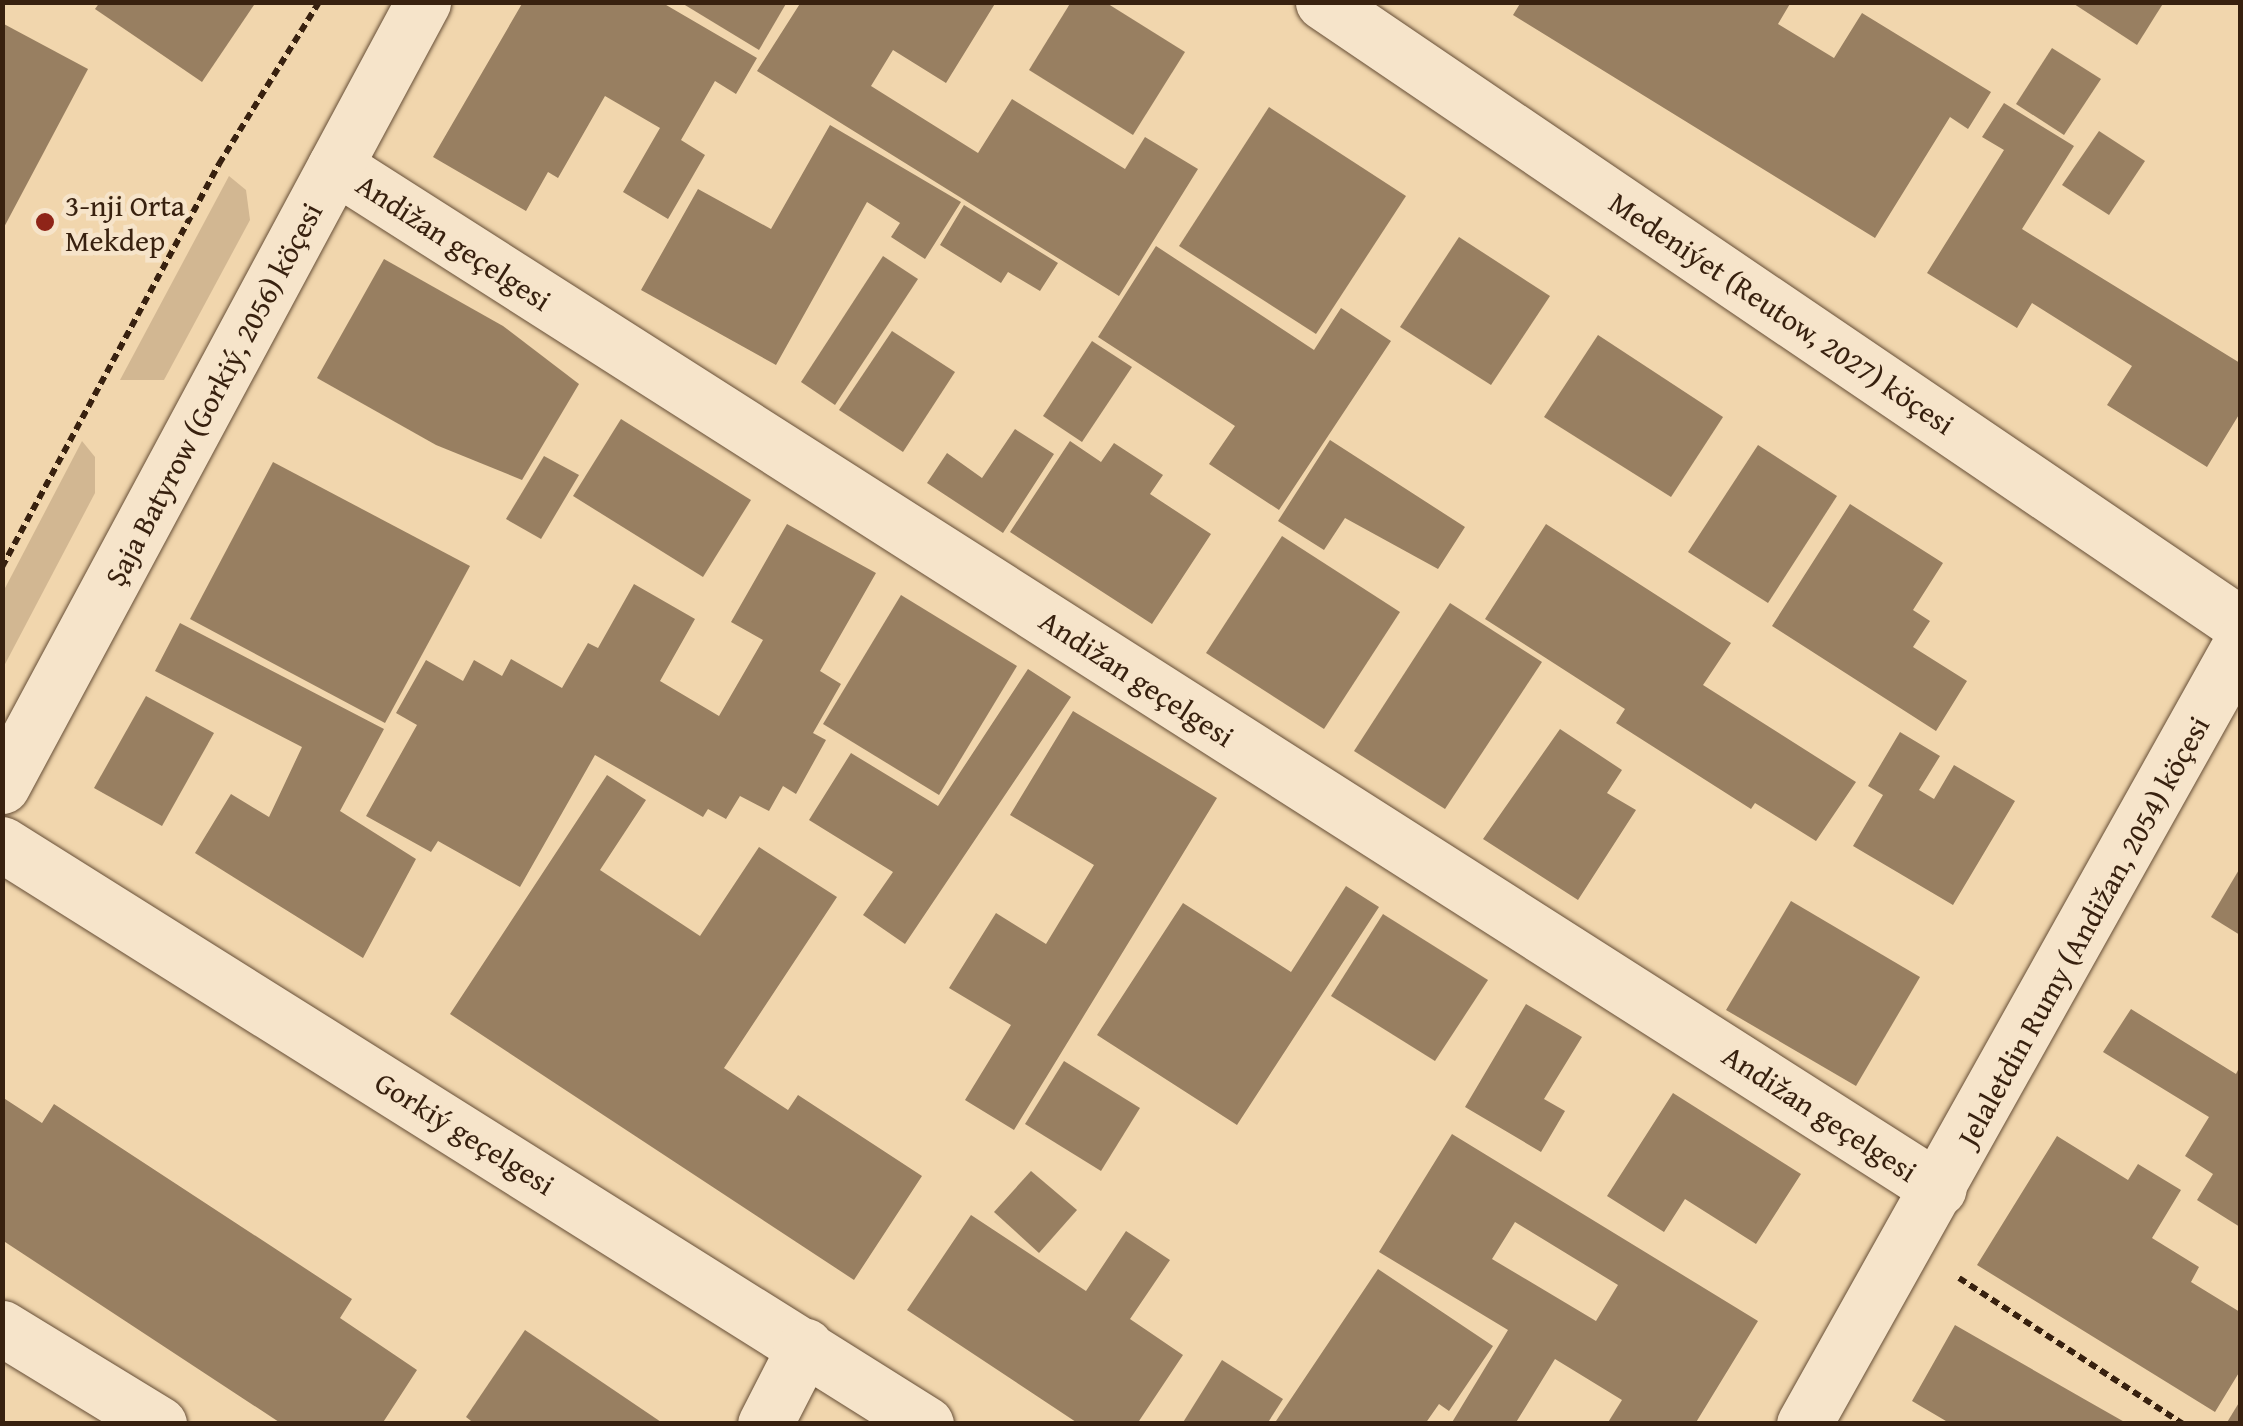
<!DOCTYPE html>
<meta charset="utf-8">
<style>
body{margin:0}
#map{position:relative;width:2243px;height:1426px;overflow:hidden;background:#f1d6ad;font-family:"Gentium Book Plus",serif}
div>[style]{position:absolute}
.green>*{inset:0;background:#d2b792}
.building>*{inset:0;background:#987f61}
.path>*{height:6px;margin-top:-3px;transform-origin:0;background:repeating-linear-gradient(90deg,#38210f 0 8px,transparent 0 13px)}
.roads{filter:drop-shadow(0 0 2px #664e36) drop-shadow(0 0 2px #664e36)}
.minor>*{height:55px;margin:-27.5px;padding:0 27.5px;transform-origin:27.5px;border-radius:27.5px;background:#f6e4ca}
.dots>*{width:28px;height:28px;translate:-50% -50%;box-sizing:border-box;border:5px solid #f6e4ca;border-radius:50%}
span{translate:-50% -50%;white-space:nowrap;text-align:center;line-height:1.15;-webkit-text-stroke:9px #f6e4ca;paint-order:stroke}
.poi-label{font-size:30px;color:#38210f}
.left{translate:0 -50%;text-align:left}
.street-label{font-size:30px;color:#38210f}
.frame{position:absolute;inset:0;border:5px solid #38210f;pointer-events:none}
</style>
<div id="map">
<div class="green">
<i style="clip-path:polygon(229px 176px,246px 190px,250px 220px,164px 380px,120px 380px)"></i>
<i style="clip-path:polygon(82px 441px,95px 457px,95px 493px,3px 668px,3px 592px)"></i>
</div>
<div class="building">
<i style="clip-path:polygon(100px 2px,256px 2px,202px 82px,95px 9px)"></i>
<i style="clip-path:polygon(523px 2px,661px 2px,757px 58px,736px 94px,715px 81px,681px 140px,705px 155px,668px 219px,623px 192px,660px 128px,605px 96px,558px 178px,548px 172px,526px 211px,433px 157px)"></i>
<i style="clip-path:polygon(680px 2px,787px 2px,759px 50px)"></i>
<i style="clip-path:polygon(801px 2px,996px 2px,946px 83px,893px 50px,871px 86px,978px 153px,1012px 99px,1125px 169px,1145px 137px,1198px 169px,1119px 296px,757px 71px)"></i>
<i style="clip-path:polygon(1071px 2px,1105px 2px,1185px 52px,1133px 135px,1029px 70px)"></i>
<i style="clip-path:polygon(1521px 2px,1791px 2px,1778px 24px,1834px 58px,1862px 13px,1991px 92px,1968px 129px,1950px 117px,1875px 238px,1513px 15px)"></i>
<i style="clip-path:polygon(2071px 2px,2164px 2px,2137px 45px)"></i>
<i style="clip-path:polygon(2px 23px,88px 69px,2px 231px)"></i>
<i style="clip-path:polygon(2052px 48px,2101px 79px,2064px 135px,2016px 104px)"></i>
<i style="clip-path:polygon(2004px 103px,2074px 146px,2022px 229px,2240px 363px,2240px 413px,2207px 467px,2107px 405px,2132px 366px,2032px 303px,2017px 328px,1927px 273px,2004px 150px,1982px 137px)"></i>
<i style="clip-path:polygon(1269px 107px,1406px 196px,1316px 334px,1179px 246px)"></i>
<i style="clip-path:polygon(830px 125px,961px 202px,925px 259px,891px 237px,900px 223px,867px 202px,776px 365px,641px 290px,698px 189px,771px 229px)"></i>
<i style="clip-path:polygon(2099px 131px,2145px 161px,2109px 215px,2062px 185px)"></i>
<i style="clip-path:polygon(964px 205px,1058px 263px,1040px 291px,1008px 272px,1001px 283px,940px 245px)"></i>
<i style="clip-path:polygon(1459px 237px,1550px 296px,1491px 385px,1400px 327px)"></i>
<i style="clip-path:polygon(1156px 246px,1314px 350px,1341px 308px,1391px 341px,1279px 510px,1209px 464px,1235px 426px,1098px 337px)"></i>
<i style="clip-path:polygon(883px 256px,918px 279px,835px 405px,801px 382px)"></i>
<i style="clip-path:polygon(384px 259px,503px 326px,579px 384px,522px 480px,436px 445px,317px 378px)"></i>
<i style="clip-path:polygon(892px 331px,955px 372px,903px 452px,839px 410px)"></i>
<i style="clip-path:polygon(1598px 335px,1723px 417px,1671px 497px,1544px 417px)"></i>
<i style="clip-path:polygon(1092px 341px,1132px 367px,1082px 442px,1043px 416px)"></i>
<i style="clip-path:polygon(621px 419px,751px 500px,703px 577px,573px 496px)"></i>
<i style="clip-path:polygon(1015px 429px,1054px 454px,1003px 533px,927px 483px,947px 453px,982px 478px)"></i>
<i style="clip-path:polygon(1330px 440px,1465px 527px,1438px 569px,1345px 518px,1324px 550px,1278px 521px)"></i>
<i style="clip-path:polygon(1070px 441px,1101px 462px,1114px 443px,1163px 475px,1150px 494px,1211px 534px,1152px 624px,1010px 532px)"></i>
<i style="clip-path:polygon(1758px 445px,1837px 496px,1768px 603px,1688px 552px)"></i>
<i style="clip-path:polygon(544px 456px,579px 475px,541px 539px,506px 519px)"></i>
<i style="clip-path:polygon(273px 462px,470px 566px,385px 723px,190px 619px)"></i>
<i style="clip-path:polygon(1850px 504px,1943px 563px,1913px 610px,1930px 621px,1913px 647px,1967px 681px,1936px 731px,1772px 626px)"></i>
<i style="clip-path:polygon(787px 524px,876px 573px,820px 671px,841px 684px,813px 733px,826px 740px,796px 794px,783px 786px,769px 811px,740px 796px,726px 819px,708px 809px,703px 817px,595px 755px,520px 887px,438px 841px,431px 852px,366px 816px,417px 725px,396px 713px,426px 660px,463px 681px,474px 660px,502px 676px,511px 659px,562px 688px,588px 643px,598px 648px,634px 584px,695px 619px,660px 681px,719px 716px,763px 640px,731px 622px)"></i>
<i style="clip-path:polygon(1546px 524px,1731px 643px,1703px 685px,1856px 782px,1816px 841px,1755px 803px,1751px 809px,1616px 723px,1625px 709px,1485px 619px)"></i>
<i style="clip-path:polygon(1282px 536px,1400px 612px,1324px 729px,1206px 653px)"></i>
<i style="clip-path:polygon(901px 595px,1017px 666px,939px 795px,823px 724px)"></i>
<i style="clip-path:polygon(1450px 603px,1542px 662px,1445px 809px,1354px 751px)"></i>
<i style="clip-path:polygon(180px 623px,384px 729px,340px 811px,416px 859px,363px 958px,195px 853px,231px 794px,269px 817px,302px 747px,155px 671px)"></i>
<i style="clip-path:polygon(1028px 669px,1071px 697px,905px 944px,863px 915px,893px 872px,809px 820px,851px 753px,938px 806px)"></i>
<i style="clip-path:polygon(146px 696px,214px 733px,162px 826px,94px 788px)"></i>
<i style="clip-path:polygon(1073px 711px,1217px 798px,1014px 1130px,965px 1100px,1011px 1025px,949px 988px,996px 913px,1046px 944px,1094px 865px,1010px 815px)"></i>
<i style="clip-path:polygon(1560px 729px,1622px 770px,1607px 793px,1636px 810px,1578px 900px,1483px 839px)"></i>
<i style="clip-path:polygon(1900px 732px,1940px 756px,1919px 790px,1934px 799px,1954px 765px,2015px 801px,1953px 905px,1853px 846px,1883px 795px,1868px 786px)"></i>
<i style="clip-path:polygon(607px 775px,646px 800px,600px 870px,700px 936px,759px 847px,837px 897px,724px 1068px,788px 1110px,798px 1095px,922px 1176px,854px 1280px,450px 1014px)"></i>
<i style="clip-path:polygon(2240px 868px,2240px 935px,2211px 917px)"></i>
<i style="clip-path:polygon(1346px 886px,1379px 907px,1237px 1125px,1097px 1035px,1183px 903px,1291px 972px)"></i>
<i style="clip-path:polygon(1791px 901px,1920px 977px,1856px 1086px,1726px 1010px)"></i>
<i style="clip-path:polygon(1383px 914px,1488px 980px,1435px 1061px,1331px 996px)"></i>
<i style="clip-path:polygon(1526px 1004px,1582px 1037px,1544px 1099px,1565px 1111px,1541px 1152px,1465px 1107px)"></i>
<i style="clip-path:polygon(2131px 1009px,2236px 1074px,2240px 1066px,2240px 1227px,2197px 1200px,2213px 1174px,2185px 1156px,2209px 1117px,2103px 1052px)"></i>
<i style="clip-path:polygon(1064px 1061px,1140px 1108px,1101px 1171px,1025px 1124px)"></i>
<i style="clip-path:polygon(1673px 1093px,1801px 1174px,1756px 1244px,1685px 1199px,1664px 1232px,1607px 1196px)"></i>
<i style="clip-path:polygon(2px 1097px,42px 1123px,54px 1104px,352px 1299px,340px 1318px,417px 1370px,382px 1424px,282px 1424px,2px 1240px)"></i>
<i style="clip-path:polygon(evenodd,1452px 1134px,1758px 1321px,1695px 1424px,1607px 1424px,1622px 1400px,1555px 1359px,1515px 1424px,1451px 1424px,1508px 1330px,1379px 1252px,1452px 1134px,1515px 1222px,1618px 1285px,1596px 1321px,1492px 1259px,1515px 1222px)"></i>
<i style="clip-path:polygon(2057px 1136px,2128px 1180px,2138px 1164px,2181px 1190px,2152px 1238px,2199px 1267px,2191px 1282px,2240px 1312px,2240px 1371px,2215px 1412px,1977px 1265px)"></i>
<i style="clip-path:polygon(1031px 1171px,1077px 1210px,1039px 1253px,994px 1212px)"></i>
<i style="clip-path:polygon(971px 1215px,1086px 1291px,1126px 1231px,1170px 1260px,1130px 1319px,1183px 1355px,1137px 1424px,1079px 1424px,907px 1310px)"></i>
<i style="clip-path:polygon(1378px 1269px,1493px 1346px,1449px 1411px,1439px 1404px,1425px 1424px,1274px 1424px)"></i>
<i style="clip-path:polygon(1955px 1325px,2084px 1399px,2128px 1424px,1951px 1424px,1912px 1401px)"></i>
<i style="clip-path:polygon(525px 1330px,664px 1424px,475px 1424px,466px 1417px)"></i>
<i style="clip-path:polygon(1222px 1360px,1283px 1399px,1267px 1424px,1182px 1424px)"></i>
<i style="clip-path:polygon(2240px 1401px,2240px 1424px,2226px 1424px)"></i>
</div>
<div class="path">
<i style="left:2px;top:567px;width:458px;rotate:-61.7deg"></i>
<i style="left:219px;top:164px;width:190px;rotate:-58.3deg"></i>
<i style="left:1959px;top:1278px;width:267px;rotate:33.1deg"></i>
</div>
<div class="roads">
<div class="minor">
<i style="left:1323px;top:2px;width:1108px;rotate:34.15deg"></i>
<i style="left:335px;top:166px;width:1902px;rotate:32.53deg"></i>
<i style="left:2px;top:786px;width:890px;rotate:-61.76deg"></i>
<i style="left:2px;top:844px;width:1091px;rotate:32.12deg"></i>
<i style="left:2px;top:1328px;width:184px;rotate:31.4deg"></i>
<i style="left:765px;top:1424px;width:88px;rotate:-62.9deg"></i>
<i style="left:1804px;top:1424px;width:893px;rotate:-60.76deg"></i>
</div>
</div>
<div class="dots">
<i style="left:45px;top:222px;background:#8f2418"></i>
</div>
<div class="poi-label">
<span class="left" style="left:65px;top:222px">3-nji Orta<br>Mekdep</span>
</div>
<div class="street-label">
<span style="left:454px;top:242px;rotate:33deg">Andižan geçelgesi</span>
<span style="left:1782px;top:313px;rotate:34deg">Medeniýet (Reutow, 2027) köçesi</span>
<span style="left:213px;top:394px;rotate:-62deg">Şaja Batyrow (Gorkiý, 2056) köçesi</span>
<span style="left:1137px;top:678px;rotate:33deg">Andižan geçelgesi</span>
<span style="left:2083px;top:931px;rotate:-61deg">Jelaletdin Rumy (Andižan, 2054) köçesi</span>
<span style="left:1820px;top:1113px;rotate:33deg">Andižan geçelgesi</span>
<span style="left:465px;top:1133px;rotate:32deg">Gorkiý geçelgesi</span>
</div>
<div class="frame"></div>
</div>
